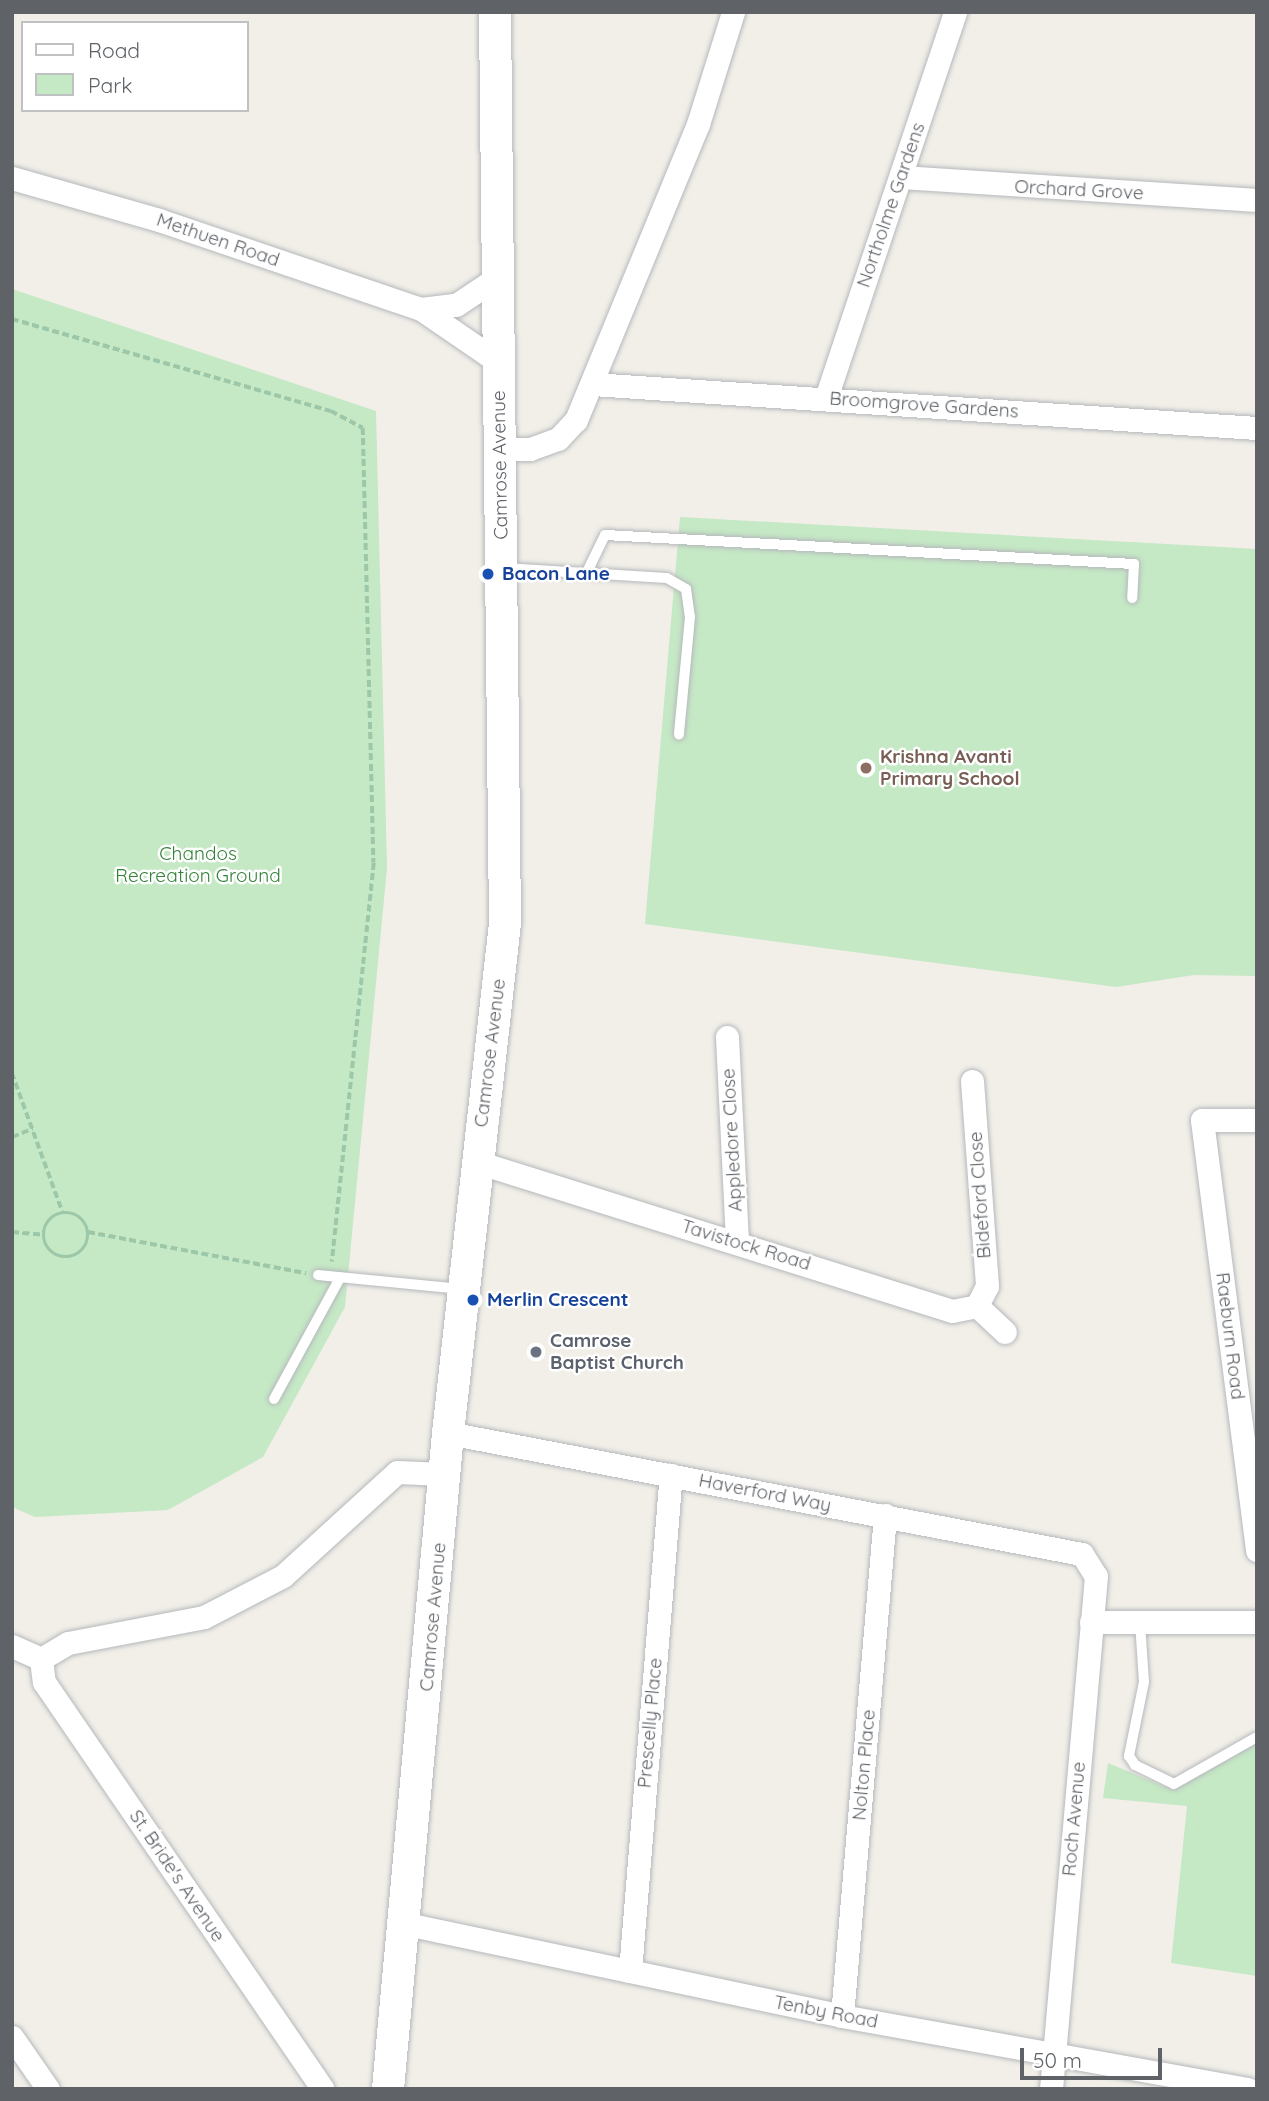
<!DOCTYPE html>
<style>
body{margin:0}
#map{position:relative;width:1269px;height:2101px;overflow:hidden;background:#f1efe8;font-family:Quicksand,sans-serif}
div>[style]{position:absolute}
.green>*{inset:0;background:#c5e8c5}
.path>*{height:3.5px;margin-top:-1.75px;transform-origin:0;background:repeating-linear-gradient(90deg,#9cc7a9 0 7px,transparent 0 10.5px)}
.path>.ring{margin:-1.75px;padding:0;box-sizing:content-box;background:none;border:3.5px solid #9cc7a9;border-radius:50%}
.roads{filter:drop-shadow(0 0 2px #b5b8bc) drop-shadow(0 0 2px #b5b8bc)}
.lane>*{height:10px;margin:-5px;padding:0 5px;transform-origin:5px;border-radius:5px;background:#fff}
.street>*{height:23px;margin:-11.5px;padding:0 11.5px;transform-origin:11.5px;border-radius:11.5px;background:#fff}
.secondary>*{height:32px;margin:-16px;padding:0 16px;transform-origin:16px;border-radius:16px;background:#fff}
.dots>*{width:19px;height:19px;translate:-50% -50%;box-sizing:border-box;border:4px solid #fff;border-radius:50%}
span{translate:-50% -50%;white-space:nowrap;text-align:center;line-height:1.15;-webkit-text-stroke:5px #fff;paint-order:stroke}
.street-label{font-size:19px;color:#5f6368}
.transit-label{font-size:19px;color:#164399;font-weight:700}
.left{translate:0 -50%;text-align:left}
.education-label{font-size:19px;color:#785e54;font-weight:700}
.park-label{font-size:19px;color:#348238}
.worship-label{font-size:19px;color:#5b616d;font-weight:700}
.frame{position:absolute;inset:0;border:14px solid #5f6368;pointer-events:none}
.legend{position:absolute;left:21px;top:21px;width:228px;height:91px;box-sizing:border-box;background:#fff;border:2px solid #bfc1c3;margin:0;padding:9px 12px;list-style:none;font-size:21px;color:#5f6368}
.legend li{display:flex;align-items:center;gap:14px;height:35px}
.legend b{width:35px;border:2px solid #bfc1c3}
.scale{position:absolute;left:1020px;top:2048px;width:142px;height:32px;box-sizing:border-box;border:4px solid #5f6368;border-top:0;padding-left:9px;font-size:21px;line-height:24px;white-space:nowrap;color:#5f6368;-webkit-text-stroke:5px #fff;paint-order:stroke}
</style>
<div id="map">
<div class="green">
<i style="clip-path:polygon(12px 289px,376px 411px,387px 868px,345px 1307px,263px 1457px,168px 1510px,35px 1517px,12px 1507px)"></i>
<i style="clip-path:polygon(680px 517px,1257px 549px,1257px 976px,1194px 975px,1116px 987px,645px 924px)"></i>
<i style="clip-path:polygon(1257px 1743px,1257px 1976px,1171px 1963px,1187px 1806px,1103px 1798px,1108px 1763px,1173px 1790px)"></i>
</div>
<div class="path">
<i style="left:12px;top:319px;width:332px;rotate:16.1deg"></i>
<i style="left:331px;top:411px;width:36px;rotate:28deg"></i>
<i style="left:363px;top:428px;width:435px;rotate:88.6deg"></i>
<i style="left:374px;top:863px;width:401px;rotate:96deg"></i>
<i style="left:12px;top:1073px;width:149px;rotate:70deg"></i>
<i style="left:12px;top:1137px;width:22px;rotate:-22deg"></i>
<i class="ring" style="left:44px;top:1213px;width:40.5px;height:40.5px"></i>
<i style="left:12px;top:1232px;width:32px;rotate:5deg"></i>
<i style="left:88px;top:1232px;width:222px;rotate:10.7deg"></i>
</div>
<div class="roads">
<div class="lane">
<i style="left:504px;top:568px;width:163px;rotate:3.5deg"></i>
<i style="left:667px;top:578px;width:22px;rotate:30deg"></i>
<i style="left:686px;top:589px;width:28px;rotate:82deg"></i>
<i style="left:690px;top:617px;width:118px;rotate:95.4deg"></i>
<i style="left:587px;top:572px;width:41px;rotate:-64.1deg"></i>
<i style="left:605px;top:535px;width:530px;rotate:3.14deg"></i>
<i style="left:1134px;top:564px;width:34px;rotate:93deg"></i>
<i style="left:318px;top:1275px;width:144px;rotate:5.6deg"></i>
<i style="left:274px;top:1399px;width:138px;rotate:-61.4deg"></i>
<i style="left:1140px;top:1622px;width:60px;rotate:86.2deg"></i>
<i style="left:1144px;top:1682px;width:76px;rotate:101.5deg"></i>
<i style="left:1129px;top:1756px;width:11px;rotate:56deg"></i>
<i style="left:1135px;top:1765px;width:43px;rotate:26deg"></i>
<i style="left:1174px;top:1784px;width:95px;rotate:-29.5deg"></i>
</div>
<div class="street">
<i style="left:901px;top:177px;width:357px;rotate:3.7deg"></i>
<i style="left:12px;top:178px;width:153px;rotate:15.9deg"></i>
<i style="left:159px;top:220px;width:277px;rotate:18.8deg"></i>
<i style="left:421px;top:309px;width:92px;rotate:34.4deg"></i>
<i style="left:421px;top:309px;width:35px;rotate:-7deg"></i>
<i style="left:456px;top:305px;width:50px;rotate:-33.7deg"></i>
<i style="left:592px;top:384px;width:666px;rotate:3.79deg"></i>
<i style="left:826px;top:398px;width:407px;rotate:-71.5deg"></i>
<i style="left:500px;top:449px;width:30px"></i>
<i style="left:530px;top:449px;width:30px;rotate:-20deg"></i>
<i style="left:558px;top:439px;width:26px;rotate:-47deg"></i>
<i style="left:576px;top:420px;width:320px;rotate:-67.6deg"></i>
<i style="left:698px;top:124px;width:117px;rotate:-72.6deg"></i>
<i style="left:727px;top:1037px;width:205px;rotate:87.2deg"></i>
<i style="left:972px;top:1081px;width:206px;rotate:85.8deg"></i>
<i style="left:987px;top:1286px;width:22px;rotate:117deg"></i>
<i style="left:1257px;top:1120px;width:55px;rotate:180deg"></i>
<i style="left:1202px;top:1120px;width:434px;rotate:82.7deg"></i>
<i style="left:477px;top:1162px;width:498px;rotate:17.4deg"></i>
<i style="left:952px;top:1311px;width:25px;rotate:-11deg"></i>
<i style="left:977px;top:1306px;width:38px;rotate:43deg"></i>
<i style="left:448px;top:1433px;width:645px;rotate:10.81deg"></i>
<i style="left:1082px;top:1554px;width:26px;rotate:58deg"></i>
<i style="left:1096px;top:1576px;width:515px;rotate:95.01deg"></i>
<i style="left:1091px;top:1622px;width:166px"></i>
<i style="left:12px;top:1646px;width:32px;rotate:24deg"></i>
<i style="left:41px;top:1659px;width:23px;rotate:83deg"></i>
<i style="left:44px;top:1682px;width:493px;rotate:55.6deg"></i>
<i style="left:41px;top:1659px;width:31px;rotate:-31deg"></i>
<i style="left:68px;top:1643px;width:138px;rotate:-10.8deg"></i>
<i style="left:204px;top:1617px;width:89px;rotate:-27.4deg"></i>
<i style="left:283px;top:1576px;width:154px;rotate:-42.4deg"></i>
<i style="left:397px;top:1472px;width:47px;rotate:2.4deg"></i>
<i style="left:407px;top:1924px;width:445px;rotate:11.9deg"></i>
<i style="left:842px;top:2016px;width:412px;rotate:10.2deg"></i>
<i style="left:630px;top:1971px;width:498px;rotate:-85.3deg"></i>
<i style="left:842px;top:2016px;width:503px;rotate:-85.09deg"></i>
<i style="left:12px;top:2037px;width:63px;rotate:55.3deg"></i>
</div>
<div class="secondary">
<i style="left:388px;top:2089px;width:659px;rotate:-84.77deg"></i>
<i style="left:448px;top:1433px;width:513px;rotate:-83.62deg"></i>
<i style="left:505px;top:923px;width:911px;rotate:-90.63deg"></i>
</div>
</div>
<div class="dots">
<i style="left:488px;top:574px;background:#1a4fb4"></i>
<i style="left:866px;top:768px;background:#8d6e63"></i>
<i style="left:473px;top:1300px;background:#1a4fb4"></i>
<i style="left:536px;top:1352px;background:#6b7280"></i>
</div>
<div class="street-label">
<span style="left:1079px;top:190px;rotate:3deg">Orchard Grove</span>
<span style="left:891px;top:205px;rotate:-71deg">Northolme Gardens</span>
<span style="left:218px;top:240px;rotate:19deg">Methuen Road</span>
<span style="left:924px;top:405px;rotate:4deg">Broomgrove Gardens</span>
<span style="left:500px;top:465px;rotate:-91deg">Camrose Avenue</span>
<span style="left:490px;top:1053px;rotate:-83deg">Camrose Avenue</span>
<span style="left:732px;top:1140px;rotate:-93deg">Appledore Close</span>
<span style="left:980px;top:1195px;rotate:-94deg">Bideford Close</span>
<span style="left:746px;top:1245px;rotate:17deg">Tavistock Road</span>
<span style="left:1230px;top:1336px;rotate:83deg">Raeburn Road</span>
<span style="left:765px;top:1493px;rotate:11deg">Haverford Way</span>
<span style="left:433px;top:1617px;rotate:-85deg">Camrose Avenue</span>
<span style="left:650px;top:1723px;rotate:-85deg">Prescelly Place</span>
<span style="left:864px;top:1765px;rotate:-85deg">Nolton Place</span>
<span style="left:1074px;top:1819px;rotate:-85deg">Roch Avenue</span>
<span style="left:177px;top:1876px;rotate:56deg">St. Bride's Avenue</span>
<span style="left:826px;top:2012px;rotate:11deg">Tenby Road</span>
</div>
<div class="transit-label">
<span class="left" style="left:502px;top:574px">Bacon Lane</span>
<span class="left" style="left:487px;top:1300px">Merlin Crescent</span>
</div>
<div class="education-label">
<span class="left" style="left:880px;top:768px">Krishna Avanti<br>Primary School</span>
</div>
<div class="park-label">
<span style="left:198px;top:865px">Chandos<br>Recreation Ground</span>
</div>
<div class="worship-label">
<span class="left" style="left:550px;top:1352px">Camrose<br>Baptist Church</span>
</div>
<div class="frame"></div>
<ul class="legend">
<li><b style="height:9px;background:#fff"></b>Road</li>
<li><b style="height:19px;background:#c5e8c5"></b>Park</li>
</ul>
<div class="scale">50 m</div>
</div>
